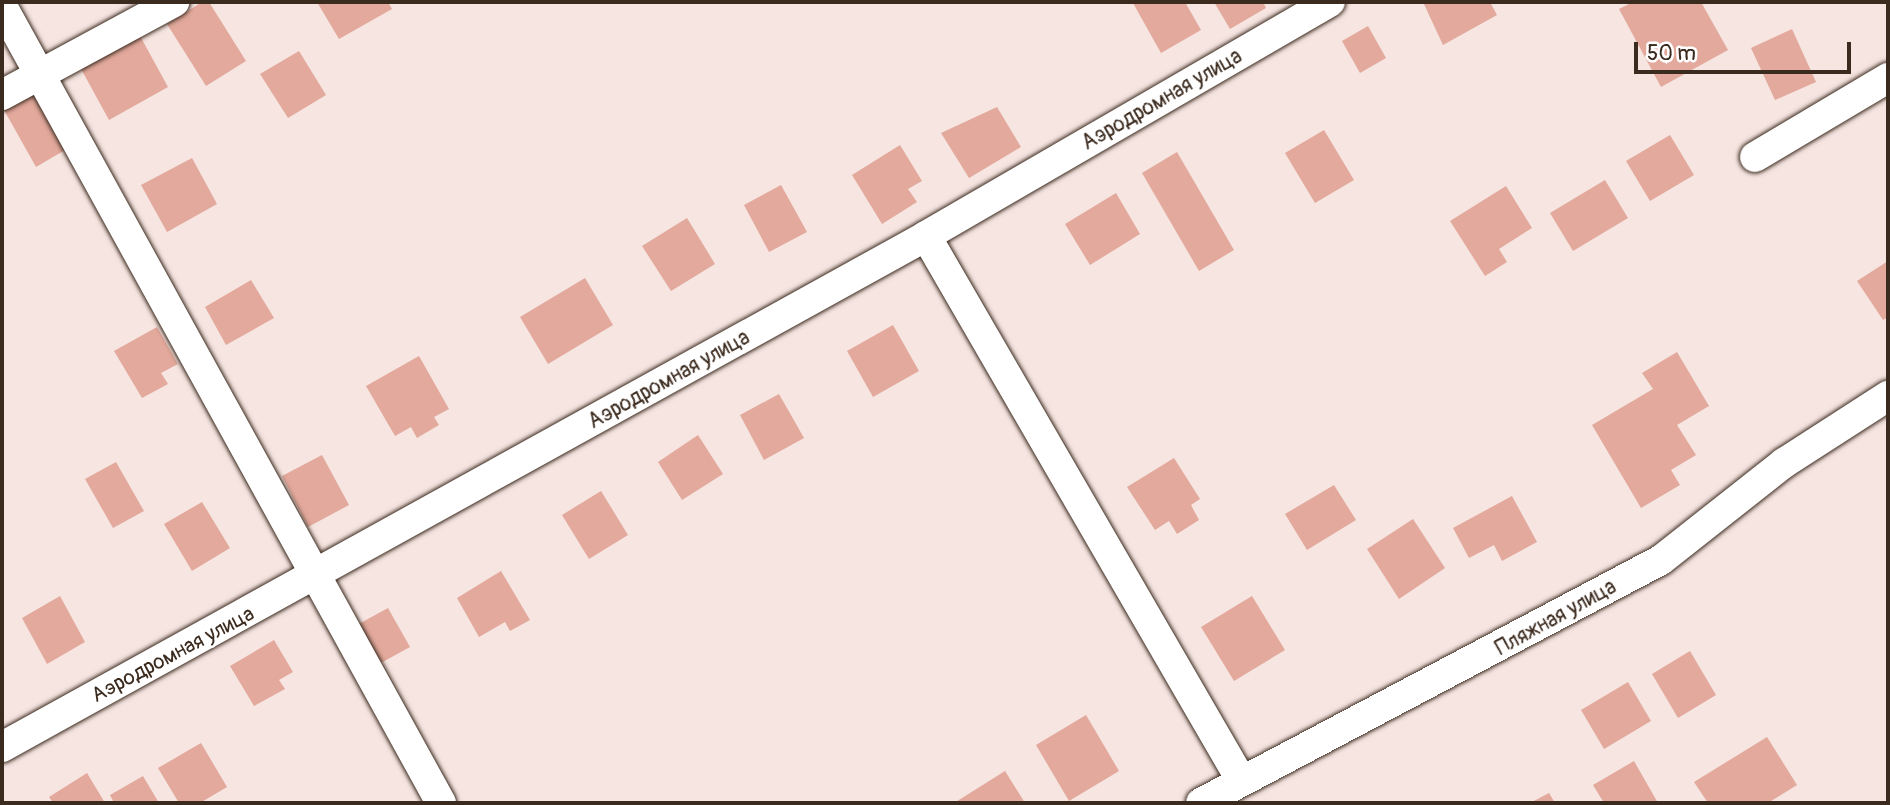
<!DOCTYPE html>
<meta charset="utf-8">
<style>
body{margin:0}
#map{position:relative;width:1890px;height:805px;overflow:hidden;background:#f6e5e1;font-family:Pangolin,sans-serif}
div>[style]{position:absolute}
.building>*{inset:0;background:#e2a99c}
.roads{filter:drop-shadow(0 0 2px #3b2a1e) drop-shadow(0 0 2px #3b2a1e)}
.minor>*{height:30px;margin:-15px;padding:0 15px;transform-origin:15px;border-radius:15px;background:#fff}
span{translate:-50% -50%;white-space:nowrap;text-align:center;line-height:1.15;-webkit-text-stroke:5px #fff;paint-order:stroke}
.street-label{font-size:21px;color:#3b2a1e}
.frame{position:absolute;inset:0;border:4px solid #3b2a1e;pointer-events:none}
.scale{position:absolute;left:1634px;top:42px;width:217px;height:32px;box-sizing:border-box;border:4px solid #3b2a1e;border-top:0;padding-left:9px;font-size:21px;line-height:24px;white-space:nowrap;color:#3b2a1e;-webkit-text-stroke:5px #fff;paint-order:stroke}
</style>
<div id="map">
<div class="building">
<i style="clip-path:polygon(202px 2px,209px 2px,246px 61px,206px 86px,167px 24px)"></i>
<i style="clip-path:polygon(317px 2px,388px 2px,392px 9px,339px 39px)"></i>
<i style="clip-path:polygon(1185px 2px,1201px 30px,1161px 53px,1133px 3px)"></i>
<i style="clip-path:polygon(1214px 2px,1263px 2px,1266px 8px,1230px 29px)"></i>
<i style="clip-path:polygon(1423px 2px,1490px 2px,1497px 15px,1443px 45px)"></i>
<i style="clip-path:polygon(1633px 2px,1701px 2px,1728px 50px,1661px 87px,1619px 9px)"></i>
<i style="clip-path:polygon(1368px 26px,1386px 58px,1360px 73px,1342px 41px)"></i>
<i style="clip-path:polygon(1792px 29px,1816px 82px,1775px 100px,1751px 48px)"></i>
<i style="clip-path:polygon(139px 34px,168px 87px,109px 120px,80px 67px)"></i>
<i style="clip-path:polygon(299px 51px,326px 95px,288px 118px,260px 74px)"></i>
<i style="clip-path:polygon(33px 93px,65px 150px,36px 167px,4px 110px)"></i>
<i style="clip-path:polygon(997px 107px,1021px 147px,969px 178px,941px 133px)"></i>
<i style="clip-path:polygon(1324px 130px,1354px 180px,1315px 203px,1285px 153px)"></i>
<i style="clip-path:polygon(1670px 135px,1694px 175px,1650px 201px,1626px 161px)"></i>
<i style="clip-path:polygon(900px 145px,922px 181px,908px 189px,917px 202px,882px 224px,852px 175px)"></i>
<i style="clip-path:polygon(1177px 152px,1234px 250px,1199px 271px,1142px 173px)"></i>
<i style="clip-path:polygon(192px 158px,217px 204px,167px 232px,141px 185px)"></i>
<i style="clip-path:polygon(1605px 180px,1628px 218px,1573px 251px,1550px 213px)"></i>
<i style="clip-path:polygon(781px 185px,807px 232px,769px 252px,744px 205px)"></i>
<i style="clip-path:polygon(1506px 186px,1532px 228px,1499px 249px,1507px 262px,1485px 276px,1450px 221px)"></i>
<i style="clip-path:polygon(1116px 193px,1140px 234px,1090px 265px,1065px 224px)"></i>
<i style="clip-path:polygon(687px 218px,715px 264px,671px 291px,642px 246px)"></i>
<i style="clip-path:polygon(1888px 261px,1888px 317px,1883px 320px,1857px 281px)"></i>
<i style="clip-path:polygon(585px 278px,613px 325px,548px 364px,520px 317px)"></i>
<i style="clip-path:polygon(251px 280px,274px 318px,226px 345px,205px 307px)"></i>
<i style="clip-path:polygon(893px 325px,919px 371px,873px 397px,847px 351px)"></i>
<i style="clip-path:polygon(157px 327px,178px 364px,161px 373px,168px 384px,142px 398px,114px 351px)"></i>
<i style="clip-path:polygon(1677px 352px,1709px 406px,1677px 425px,1696px 455px,1671px 470px,1680px 485px,1641px 508px,1592px 425px,1653px 389px,1642px 373px)"></i>
<i style="clip-path:polygon(419px 356px,449px 409px,434px 417px,439px 425px,417px 438px,411px 427px,395px 436px,366px 386px)"></i>
<i style="clip-path:polygon(779px 394px,804px 438px,764px 460px,740px 415px)"></i>
<i style="clip-path:polygon(698px 435px,723px 474px,682px 500px,658px 462px)"></i>
<i style="clip-path:polygon(322px 455px,349px 505px,308px 527px,282px 476px)"></i>
<i style="clip-path:polygon(1174px 458px,1200px 499px,1191px 505px,1199px 520px,1177px 534px,1169px 521px,1155px 530px,1127px 487px)"></i>
<i style="clip-path:polygon(116px 462px,144px 511px,113px 528px,85px 479px)"></i>
<i style="clip-path:polygon(1334px 485px,1356px 520px,1307px 550px,1285px 514px)"></i>
<i style="clip-path:polygon(601px 491px,628px 535px,589px 559px,562px 515px)"></i>
<i style="clip-path:polygon(1512px 496px,1537px 542px,1502px 561px,1494px 545px,1469px 558px,1453px 528px)"></i>
<i style="clip-path:polygon(202px 502px,230px 548px,192px 571px,164px 524px)"></i>
<i style="clip-path:polygon(1413px 519px,1445px 568px,1399px 599px,1367px 549px)"></i>
<i style="clip-path:polygon(501px 571px,530px 620px,510px 631px,505px 622px,479px 637px,457px 598px)"></i>
<i style="clip-path:polygon(60px 596px,85px 642px,47px 664px,22px 618px)"></i>
<i style="clip-path:polygon(1252px 596px,1285px 650px,1234px 681px,1201px 627px)"></i>
<i style="clip-path:polygon(388px 608px,410px 647px,379px 664px,357px 625px)"></i>
<i style="clip-path:polygon(274px 640px,293px 672px,279px 680px,285px 689px,254px 706px,230px 666px)"></i>
<i style="clip-path:polygon(1690px 651px,1716px 695px,1678px 718px,1652px 674px)"></i>
<i style="clip-path:polygon(1628px 682px,1651px 721px,1604px 749px,1581px 710px)"></i>
<i style="clip-path:polygon(1086px 715px,1119px 771px,1069px 801px,1036px 745px)"></i>
<i style="clip-path:polygon(1767px 737px,1797px 785px,1768px 803px,1708px 803px,1694px 782px)"></i>
<i style="clip-path:polygon(201px 743px,227px 787px,200px 803px,179px 803px,158px 768px)"></i>
<i style="clip-path:polygon(1634px 761px,1658px 803px,1604px 803px,1593px 785px)"></i>
<i style="clip-path:polygon(1005px 771px,1025px 803px,954px 803px)"></i>
<i style="clip-path:polygon(87px 773px,105px 803px,53px 803px,49px 797px)"></i>
<i style="clip-path:polygon(143px 776px,159px 803px,114px 803px,110px 795px)"></i>
<i style="clip-path:polygon(1549px 793px,1555px 803px,1530px 803px)"></i>
</div>
<div class="roads">
<div class="minor">
<i style="left:2px;top:6px;width:910px;rotate:61.15deg"></i>
<i style="left:2px;top:95px;width:196px;rotate:-28.4deg"></i>
<i style="left:1755px;top:157px;width:155px;rotate:-30.7deg"></i>
<i style="left:926px;top:236px;width:629px;rotate:59.93deg"></i>
<i style="left:2px;top:747px;width:1056px;rotate:-28.94deg"></i>
<i style="left:926px;top:236px;width:467px;rotate:-30.1deg"></i>
<i style="left:1201px;top:803px;width:520px;rotate:-27.85deg"></i>
<i style="left:1661px;top:560px;width:157px;rotate:-38.3deg"></i>
<i style="left:1784px;top:463px;width:124px;rotate:-32.8deg"></i>
</div>
</div>
<div class="street-label">
<span style="left:1162px;top:100px;rotate:-30deg">Аэродромная улица</span>
<span style="left:669px;top:380px;rotate:-29deg">Аэродромная улица</span>
<span style="left:1556px;top:618px;rotate:-29deg">Пляжная улица</span>
<span style="left:173px;top:655px;rotate:-28deg">Аэродромная улица</span>
</div>
<div class="frame"></div>
<div class="scale">50 m</div>
</div>
